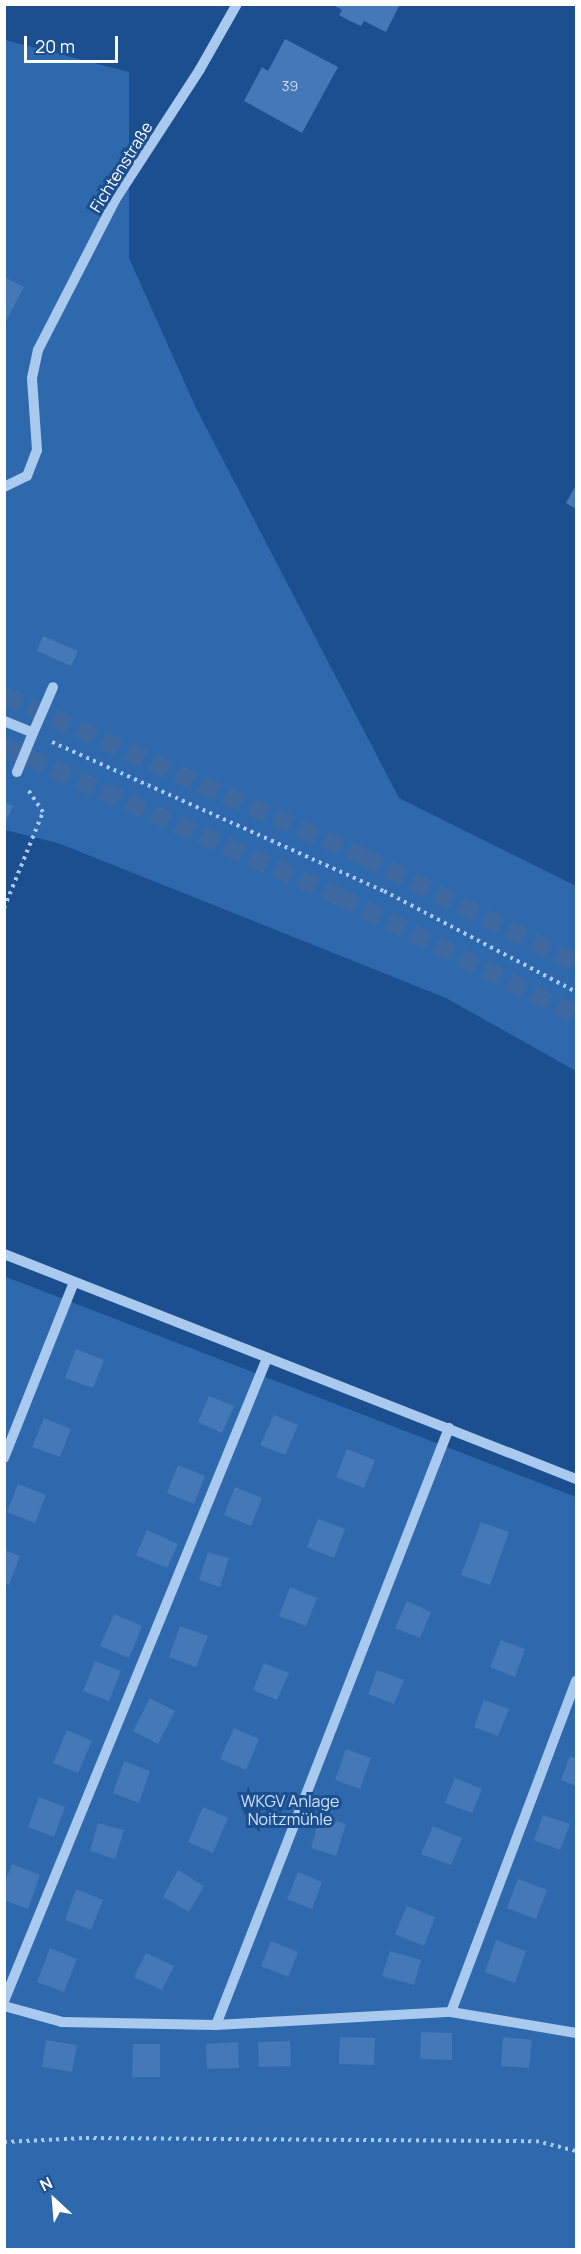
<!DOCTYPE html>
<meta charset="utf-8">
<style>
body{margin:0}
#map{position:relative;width:581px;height:2254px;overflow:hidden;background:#1b4f8f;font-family:Manrope,sans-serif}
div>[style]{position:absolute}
.green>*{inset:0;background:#2e69ad}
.building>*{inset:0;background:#4478b7}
.highway-tunnel>*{height:18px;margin-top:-9px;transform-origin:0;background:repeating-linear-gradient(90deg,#3d69a0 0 18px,transparent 0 27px)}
.path>*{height:4px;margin-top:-2px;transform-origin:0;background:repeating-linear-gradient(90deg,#a9c9ee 0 3px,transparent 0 7.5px)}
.minor>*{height:10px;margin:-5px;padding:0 5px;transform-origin:5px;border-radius:5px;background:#a9c9ee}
span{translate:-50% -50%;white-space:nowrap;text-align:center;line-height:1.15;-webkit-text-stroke:6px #1b4f8f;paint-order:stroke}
.number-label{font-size:14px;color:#d0dded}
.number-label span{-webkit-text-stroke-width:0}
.street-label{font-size:16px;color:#fff}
.park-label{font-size:16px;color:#cfe3fa}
.frame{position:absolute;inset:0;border:6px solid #fff;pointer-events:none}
.north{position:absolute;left:24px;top:2170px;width:60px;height:60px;-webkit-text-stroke:4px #1b4f8f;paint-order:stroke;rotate:334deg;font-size:16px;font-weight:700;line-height:24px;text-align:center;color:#fff}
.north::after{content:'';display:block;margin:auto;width:21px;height:27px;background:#fff;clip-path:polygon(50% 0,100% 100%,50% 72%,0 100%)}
.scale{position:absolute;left:24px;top:36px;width:94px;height:27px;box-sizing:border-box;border:3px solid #fff;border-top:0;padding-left:8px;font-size:18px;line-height:21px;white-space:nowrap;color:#fff;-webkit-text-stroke:4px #1b4f8f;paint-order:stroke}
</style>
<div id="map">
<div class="green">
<i style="clip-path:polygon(5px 40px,129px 72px,129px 258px,196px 408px,399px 798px,576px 886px,576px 1071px,446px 998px,58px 843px,5px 830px)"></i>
<i style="clip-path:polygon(4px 1276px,576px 1497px,576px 2249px,5px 2249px)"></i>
</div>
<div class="building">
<i style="clip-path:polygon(332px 4px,400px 4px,386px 32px,364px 21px,361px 26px,350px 21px,339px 15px,342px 10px)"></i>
<i style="clip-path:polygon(285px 39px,338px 67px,302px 133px,244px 101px,262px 67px,268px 71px)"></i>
<i style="clip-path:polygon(4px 277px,24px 287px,4px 325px)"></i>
<i style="clip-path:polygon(576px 485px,576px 509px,566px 503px)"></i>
<i style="clip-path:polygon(43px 636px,78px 651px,71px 666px,37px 651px)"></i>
<i style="clip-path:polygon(4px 802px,13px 806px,4px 825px)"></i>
<i style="clip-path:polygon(76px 1349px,104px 1360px,93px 1388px,65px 1378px)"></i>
<i style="clip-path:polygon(209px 1396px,234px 1406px,222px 1433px,198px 1422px)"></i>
<i style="clip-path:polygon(274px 1415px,298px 1425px,285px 1455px,260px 1445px)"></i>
<i style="clip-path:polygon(44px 1418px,71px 1429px,60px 1457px,32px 1447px)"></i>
<i style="clip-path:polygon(347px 1449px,375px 1460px,364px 1488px,336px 1477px)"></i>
<i style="clip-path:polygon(178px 1465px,205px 1476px,194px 1504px,167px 1493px)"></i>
<i style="clip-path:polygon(18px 1484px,46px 1495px,35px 1523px,7px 1512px)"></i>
<i style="clip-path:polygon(235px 1487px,262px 1498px,251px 1526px,224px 1515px)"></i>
<i style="clip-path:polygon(318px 1519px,345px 1529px,334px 1558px,307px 1547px)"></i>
<i style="clip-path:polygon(481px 1522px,509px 1532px,490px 1585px,461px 1575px)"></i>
<i style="clip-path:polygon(147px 1530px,178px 1544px,167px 1568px,136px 1555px)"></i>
<i style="clip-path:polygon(4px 1550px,20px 1556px,9px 1585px,4px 1583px)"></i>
<i style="clip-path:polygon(208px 1552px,229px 1558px,220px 1587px,199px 1580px)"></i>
<i style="clip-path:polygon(290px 1587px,317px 1598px,306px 1626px,279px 1616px)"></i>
<i style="clip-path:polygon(407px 1601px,431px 1612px,420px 1638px,395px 1628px)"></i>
<i style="clip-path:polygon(114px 1614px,142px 1626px,129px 1658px,100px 1646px)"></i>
<i style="clip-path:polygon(180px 1626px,208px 1636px,196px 1667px,169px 1657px)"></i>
<i style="clip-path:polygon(501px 1640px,525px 1649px,515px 1677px,490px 1667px)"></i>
<i style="clip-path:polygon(95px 1661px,121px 1671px,109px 1701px,83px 1691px)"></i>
<i style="clip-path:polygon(264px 1663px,289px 1673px,277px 1700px,253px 1690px)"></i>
<i style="clip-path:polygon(377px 1670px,404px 1680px,394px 1704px,368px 1694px)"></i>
<i style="clip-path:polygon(150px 1698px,175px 1711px,158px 1744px,133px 1731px)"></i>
<i style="clip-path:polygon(484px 1700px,509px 1709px,498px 1736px,474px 1727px)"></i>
<i style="clip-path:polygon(234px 1728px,259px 1739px,246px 1770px,220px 1759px)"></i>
<i style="clip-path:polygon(67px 1730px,92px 1741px,78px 1773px,53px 1763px)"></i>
<i style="clip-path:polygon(346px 1749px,371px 1758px,360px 1789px,335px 1780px)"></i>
<i style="clip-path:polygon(570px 1756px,576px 1758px,576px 1786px,561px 1780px)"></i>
<i style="clip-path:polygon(124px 1761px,150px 1771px,139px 1803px,113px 1793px)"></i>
<i style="clip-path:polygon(455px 1778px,482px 1789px,472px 1813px,445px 1803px)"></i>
<i style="clip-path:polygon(39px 1797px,65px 1807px,54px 1837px,28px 1827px)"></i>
<i style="clip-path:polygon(203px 1807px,228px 1818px,213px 1853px,188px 1842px)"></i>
<i style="clip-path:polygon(543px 1815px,570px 1824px,560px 1850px,534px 1840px)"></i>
<i style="clip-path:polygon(320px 1816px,346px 1824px,336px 1856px,311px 1848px)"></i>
<i style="clip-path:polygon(98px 1823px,124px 1830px,115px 1859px,90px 1851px)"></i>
<i style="clip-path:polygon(433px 1826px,462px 1838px,451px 1865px,421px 1854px)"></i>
<i style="clip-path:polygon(12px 1864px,40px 1875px,28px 1909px,4px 1900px,4px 1884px)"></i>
<i style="clip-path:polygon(178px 1870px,204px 1886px,189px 1912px,163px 1897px)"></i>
<i style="clip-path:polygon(298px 1872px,322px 1882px,312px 1909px,287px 1899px)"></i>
<i style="clip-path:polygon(518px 1879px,547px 1890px,536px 1919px,507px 1908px)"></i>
<i style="clip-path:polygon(76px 1889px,103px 1900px,91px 1930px,65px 1920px)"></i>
<i style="clip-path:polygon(407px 1906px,435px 1917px,424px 1946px,395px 1934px)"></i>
<i style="clip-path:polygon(496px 1940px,526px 1951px,515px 1983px,485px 1972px)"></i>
<i style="clip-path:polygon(271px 1941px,298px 1952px,288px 1977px,261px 1966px)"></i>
<i style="clip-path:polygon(50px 1948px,77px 1959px,64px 1992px,37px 1982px)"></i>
<i style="clip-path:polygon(390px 1951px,421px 1960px,414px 1985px,382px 1976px)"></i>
<i style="clip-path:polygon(146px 1953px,174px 1966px,162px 1990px,134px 1977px)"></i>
<i style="clip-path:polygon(421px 2032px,452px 2033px,452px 2060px,420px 2059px)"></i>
<i style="clip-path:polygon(340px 2037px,375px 2038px,374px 2065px,339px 2064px)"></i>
<i style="clip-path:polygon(503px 2037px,532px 2040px,529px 2068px,501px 2066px)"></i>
<i style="clip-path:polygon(46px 2040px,77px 2045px,72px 2072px,42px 2067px)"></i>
<i style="clip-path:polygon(290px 2041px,291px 2066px,259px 2067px,258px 2042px)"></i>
<i style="clip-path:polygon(238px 2042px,239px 2068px,207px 2069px,206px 2044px)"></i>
<i style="clip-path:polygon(133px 2044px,160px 2044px,160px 2077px,132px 2077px)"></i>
</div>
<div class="highway-tunnel">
<i style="left:4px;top:696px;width:394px;rotate:24.1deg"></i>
<i style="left:364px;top:857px;width:237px;rotate:26.6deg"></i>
<i style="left:4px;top:747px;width:368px;rotate:24.1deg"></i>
<i style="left:340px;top:897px;width:264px;rotate:26.6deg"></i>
</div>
<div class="path">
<i style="left:52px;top:742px;width:364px;rotate:24.2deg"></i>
<i style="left:384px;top:891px;width:217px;rotate:27.7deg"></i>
<i style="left:4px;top:908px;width:104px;rotate:-67.9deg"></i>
<i style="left:43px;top:812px;width:29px;rotate:-124deg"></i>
<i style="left:4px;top:2142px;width:82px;rotate:-2.8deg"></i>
<i style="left:86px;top:2138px;width:450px;rotate:0.4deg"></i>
<i style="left:536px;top:2141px;width:41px;rotate:14deg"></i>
</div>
<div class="minor">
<i style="left:4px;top:487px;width:25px;rotate:-26deg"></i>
<i style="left:27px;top:476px;width:28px;rotate:-69deg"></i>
<i style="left:37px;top:450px;width:72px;rotate:-94deg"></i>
<i style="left:32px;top:378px;width:29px;rotate:-78deg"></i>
<i style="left:38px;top:350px;width:169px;rotate:-62.8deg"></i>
<i style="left:115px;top:200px;width:156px;rotate:-57deg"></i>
<i style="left:200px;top:69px;width:75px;rotate:-60.4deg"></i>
<i style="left:4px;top:721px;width:31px;rotate:22deg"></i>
<i style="left:33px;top:733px;width:50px;rotate:-66.5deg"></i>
<i style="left:17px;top:772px;width:42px;rotate:-67.7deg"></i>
<i style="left:4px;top:1254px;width:615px;rotate:21.47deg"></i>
<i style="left:4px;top:1458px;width:189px;rotate:-68.3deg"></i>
<i style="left:4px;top:2001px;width:695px;rotate:-67.75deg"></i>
<i style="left:4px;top:2006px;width:60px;rotate:15.4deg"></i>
<i style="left:62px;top:2022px;width:154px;rotate:1.1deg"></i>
<i style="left:216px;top:2025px;width:235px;rotate:-3.2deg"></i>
<i style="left:451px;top:2012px;width:127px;rotate:9.5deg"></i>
<i style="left:451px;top:2012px;width:354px;rotate:-69.3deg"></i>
<i style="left:216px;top:2025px;width:641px;rotate:-68.68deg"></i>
</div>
<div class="number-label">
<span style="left:290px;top:86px">39</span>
</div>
<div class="street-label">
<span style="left:121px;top:167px;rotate:-58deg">Fichtenstraße</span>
</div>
<div class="park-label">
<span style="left:290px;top:1810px">WKGV Anlage<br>Noitzmühle</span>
</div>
<div class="frame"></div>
<div class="north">N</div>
<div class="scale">20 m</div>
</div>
